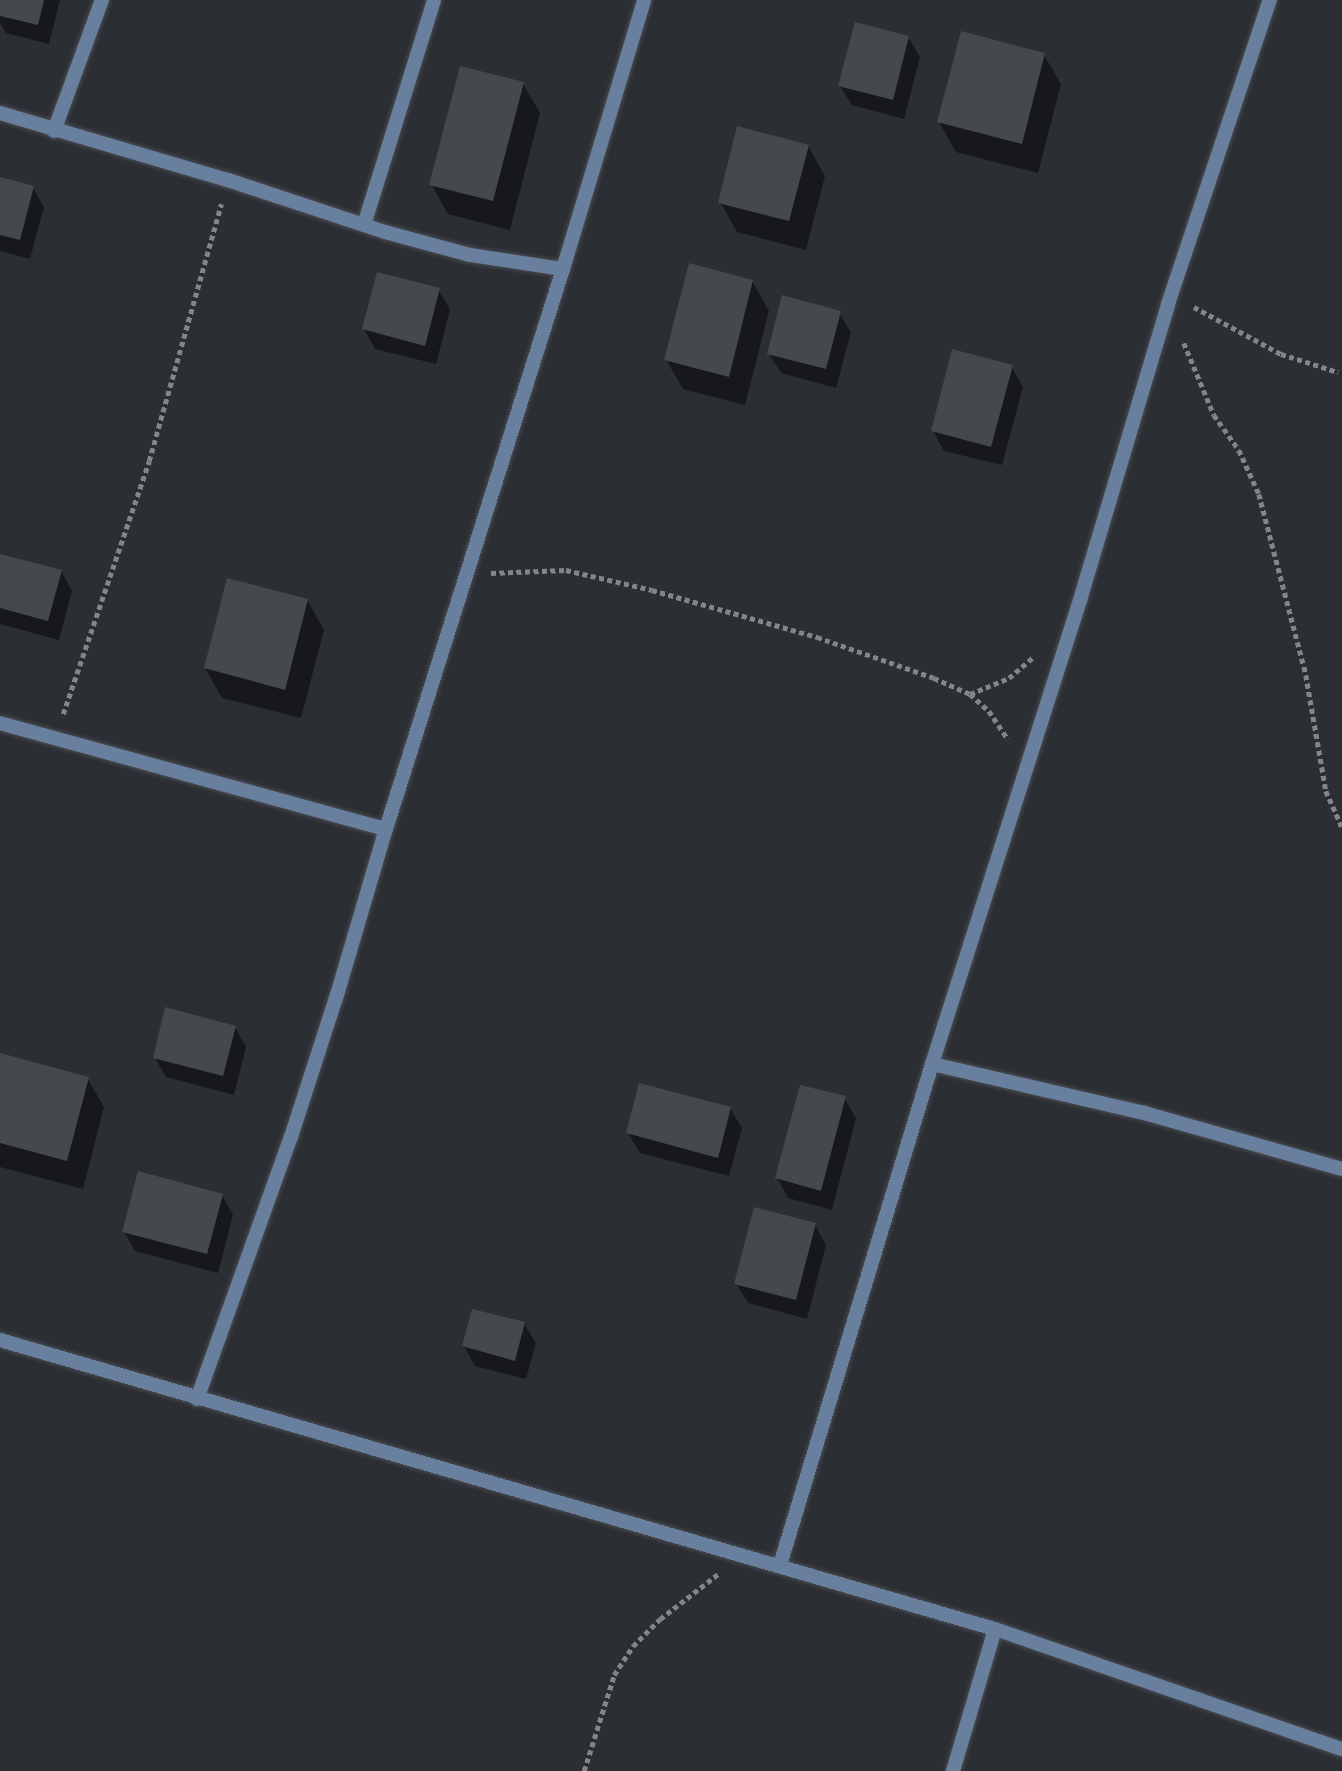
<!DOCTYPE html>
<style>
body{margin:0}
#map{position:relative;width:1342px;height:1771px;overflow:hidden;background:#2b2e33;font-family:"IBM Plex Sans",sans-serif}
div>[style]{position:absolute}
.shadow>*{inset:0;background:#0007}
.building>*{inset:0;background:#45494e}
.path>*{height:4.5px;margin-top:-2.25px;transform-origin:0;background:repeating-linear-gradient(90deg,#83858a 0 5px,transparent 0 8.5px)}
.roads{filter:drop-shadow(0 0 2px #494c51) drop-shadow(0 0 2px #494c51)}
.minor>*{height:14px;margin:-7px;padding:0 7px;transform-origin:7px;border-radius:7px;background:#687f9e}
.tertiary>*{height:14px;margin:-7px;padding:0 7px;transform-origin:7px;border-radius:7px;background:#687f9e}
span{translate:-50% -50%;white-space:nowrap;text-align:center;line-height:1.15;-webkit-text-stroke:5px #2b2e33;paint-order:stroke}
</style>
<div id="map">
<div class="shadow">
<i style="clip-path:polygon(0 0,60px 0,49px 44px,6px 33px,0 23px)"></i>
<i style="clip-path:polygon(908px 37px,920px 57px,904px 119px,852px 105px,840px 86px)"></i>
<i style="clip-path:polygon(1044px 55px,1061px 84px,1038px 173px,956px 152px,939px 122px)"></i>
<i style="clip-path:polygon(523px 84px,540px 113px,510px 230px,448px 214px,431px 184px)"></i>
<i style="clip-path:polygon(808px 146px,825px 176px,806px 250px,737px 232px,720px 202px)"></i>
<i style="clip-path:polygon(0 179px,33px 188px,44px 207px,30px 259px,0 251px)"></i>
<i style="clip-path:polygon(752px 281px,769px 311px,745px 405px,683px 389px,666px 360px)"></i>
<i style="clip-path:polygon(439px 290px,450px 310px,436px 364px,375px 349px,364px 329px)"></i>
<i style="clip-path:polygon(839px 313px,851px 332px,836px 388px,781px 373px,769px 354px)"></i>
<i style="clip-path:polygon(1012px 367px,1023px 387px,1002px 465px,944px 451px,933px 431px)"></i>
<i style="clip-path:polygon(0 556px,61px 571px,72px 591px,59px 640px,0 624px)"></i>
<i style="clip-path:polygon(307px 600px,324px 630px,301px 718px,222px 698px,205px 668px)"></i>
<i style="clip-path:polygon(235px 1027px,246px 1047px,234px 1095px,166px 1077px,155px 1058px)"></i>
<i style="clip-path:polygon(0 1055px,87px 1078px,104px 1107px,83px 1189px,0 1167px)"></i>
<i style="clip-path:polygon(844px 1098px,856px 1118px,832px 1210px,788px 1198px,777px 1178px)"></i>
<i style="clip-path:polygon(730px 1108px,742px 1128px,729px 1176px,640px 1153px,628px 1133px)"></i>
<i style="clip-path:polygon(222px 1195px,233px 1215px,218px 1273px,135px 1251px,124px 1232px)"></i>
<i style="clip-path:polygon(815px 1225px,826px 1245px,807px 1319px,748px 1303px,736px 1283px)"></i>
<i style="clip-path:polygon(524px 1324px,536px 1343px,526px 1379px,475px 1366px,464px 1346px)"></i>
</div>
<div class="building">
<i style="clip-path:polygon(0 0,44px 0,38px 25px,0 16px)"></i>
<i style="clip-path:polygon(855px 22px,909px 36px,893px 100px,838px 86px)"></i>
<i style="clip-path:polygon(961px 31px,1045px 53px,1022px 144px,937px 122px)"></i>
<i style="clip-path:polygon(460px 66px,524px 82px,493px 201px,429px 185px)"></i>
<i style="clip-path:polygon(737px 126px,809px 145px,789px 221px,718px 203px)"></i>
<i style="clip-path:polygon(0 177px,34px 186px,20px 240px,0 235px)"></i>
<i style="clip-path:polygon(689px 263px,753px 280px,729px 377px,664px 360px)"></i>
<i style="clip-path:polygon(377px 272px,440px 288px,425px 346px,362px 329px)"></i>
<i style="clip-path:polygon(782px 295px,841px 311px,826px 369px,767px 354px)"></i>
<i style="clip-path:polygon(952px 349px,1013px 365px,991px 447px,931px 431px)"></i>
<i style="clip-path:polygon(0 554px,62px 570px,48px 621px,0 608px)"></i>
<i style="clip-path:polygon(227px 578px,308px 599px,285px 690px,204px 668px)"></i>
<i style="clip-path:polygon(165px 1007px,236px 1026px,223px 1076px,153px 1058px)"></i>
<i style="clip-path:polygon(0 1053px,89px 1077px,67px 1161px,0 1143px)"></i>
<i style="clip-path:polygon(639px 1083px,731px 1107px,718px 1158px,626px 1133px)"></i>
<i style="clip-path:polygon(800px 1085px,846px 1096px,821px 1191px,775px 1178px)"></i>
<i style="clip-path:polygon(138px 1171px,223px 1194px,207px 1254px,122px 1232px)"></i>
<i style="clip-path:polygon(754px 1207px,816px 1223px,796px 1300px,734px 1284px)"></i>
<i style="clip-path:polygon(472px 1309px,525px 1322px,515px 1361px,462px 1346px)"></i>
</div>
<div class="path">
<i style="left:1194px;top:307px;width:99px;rotate:28.4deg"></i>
<i style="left:1281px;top:354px;width:60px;rotate:17.5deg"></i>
<i style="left:1184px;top:343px;width:78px;rotate:67.4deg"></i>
<i style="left:1214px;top:415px;width:43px;rotate:54.5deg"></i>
<i style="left:1239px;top:450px;width:48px;rotate:65.6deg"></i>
<i style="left:1259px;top:494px;width:187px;rotate:75.4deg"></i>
<i style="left:1306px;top:675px;width:118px;rotate:80.2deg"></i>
<i style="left:1326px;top:791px;width:39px;rotate:66deg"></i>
<i style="left:491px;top:573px;width:75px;rotate:-2.3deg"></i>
<i style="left:566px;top:570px;width:88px;rotate:13.1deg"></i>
<i style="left:652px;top:590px;width:172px;rotate:15.9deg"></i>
<i style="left:817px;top:637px;width:124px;rotate:19.3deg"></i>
<i style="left:934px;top:678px;width:39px;rotate:24deg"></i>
<i style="left:970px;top:694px;width:25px;rotate:42deg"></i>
<i style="left:989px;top:711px;width:34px;rotate:56deg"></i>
<i style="left:970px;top:694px;width:42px;rotate:-22.3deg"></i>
<i style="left:1009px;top:678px;width:33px;rotate:-41deg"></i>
<i style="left:63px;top:714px;width:267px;rotate:-71.2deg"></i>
<i style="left:149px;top:461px;width:267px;rotate:-74.3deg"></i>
<i style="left:584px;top:1771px;width:101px;rotate:-72.6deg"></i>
<i style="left:614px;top:1675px;width:35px;rotate:-57deg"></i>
<i style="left:633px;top:1646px;width:38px;rotate:-45deg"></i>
<i style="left:660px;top:1619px;width:73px;rotate:-37.8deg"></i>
</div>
<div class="roads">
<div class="minor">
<i style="left:0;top:113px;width:238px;rotate:16.4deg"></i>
<i style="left:228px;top:180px;width:165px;rotate:18.3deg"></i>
<i style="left:385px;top:232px;width:88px;rotate:15.1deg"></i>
<i style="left:470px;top:255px;width:94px;rotate:8.6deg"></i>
<i style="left:54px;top:131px;width:140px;rotate:-69.9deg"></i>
<i style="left:364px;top:225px;width:236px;rotate:-72.7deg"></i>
<i style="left:0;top:723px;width:400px;rotate:15.4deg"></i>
<i style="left:932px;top:1064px;width:218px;rotate:13deg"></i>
<i style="left:1144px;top:1113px;width:206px;rotate:15.8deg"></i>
<i style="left:197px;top:1399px;width:278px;rotate:-70.3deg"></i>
<i style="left:291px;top:1137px;width:149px;rotate:-72.1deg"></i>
<i style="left:337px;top:995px;width:173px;rotate:-73.6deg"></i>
<i style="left:386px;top:829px;width:587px;rotate:-72.46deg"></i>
<i style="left:563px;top:269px;width:281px;rotate:-73.2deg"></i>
<i style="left:780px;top:1565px;width:524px;rotate:-73.12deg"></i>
<i style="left:932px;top:1064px;width:487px;rotate:-72.3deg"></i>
<i style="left:1080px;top:600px;width:309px;rotate:-73.4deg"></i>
<i style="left:1168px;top:304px;width:321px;rotate:-71.5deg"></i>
</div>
<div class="tertiary">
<i style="left:0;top:1340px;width:1036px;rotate:16.2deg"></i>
<i style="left:995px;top:1629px;width:367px;rotate:19.1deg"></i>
<i style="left:953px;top:1771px;width:148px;rotate:-73.5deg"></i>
</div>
</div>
</div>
